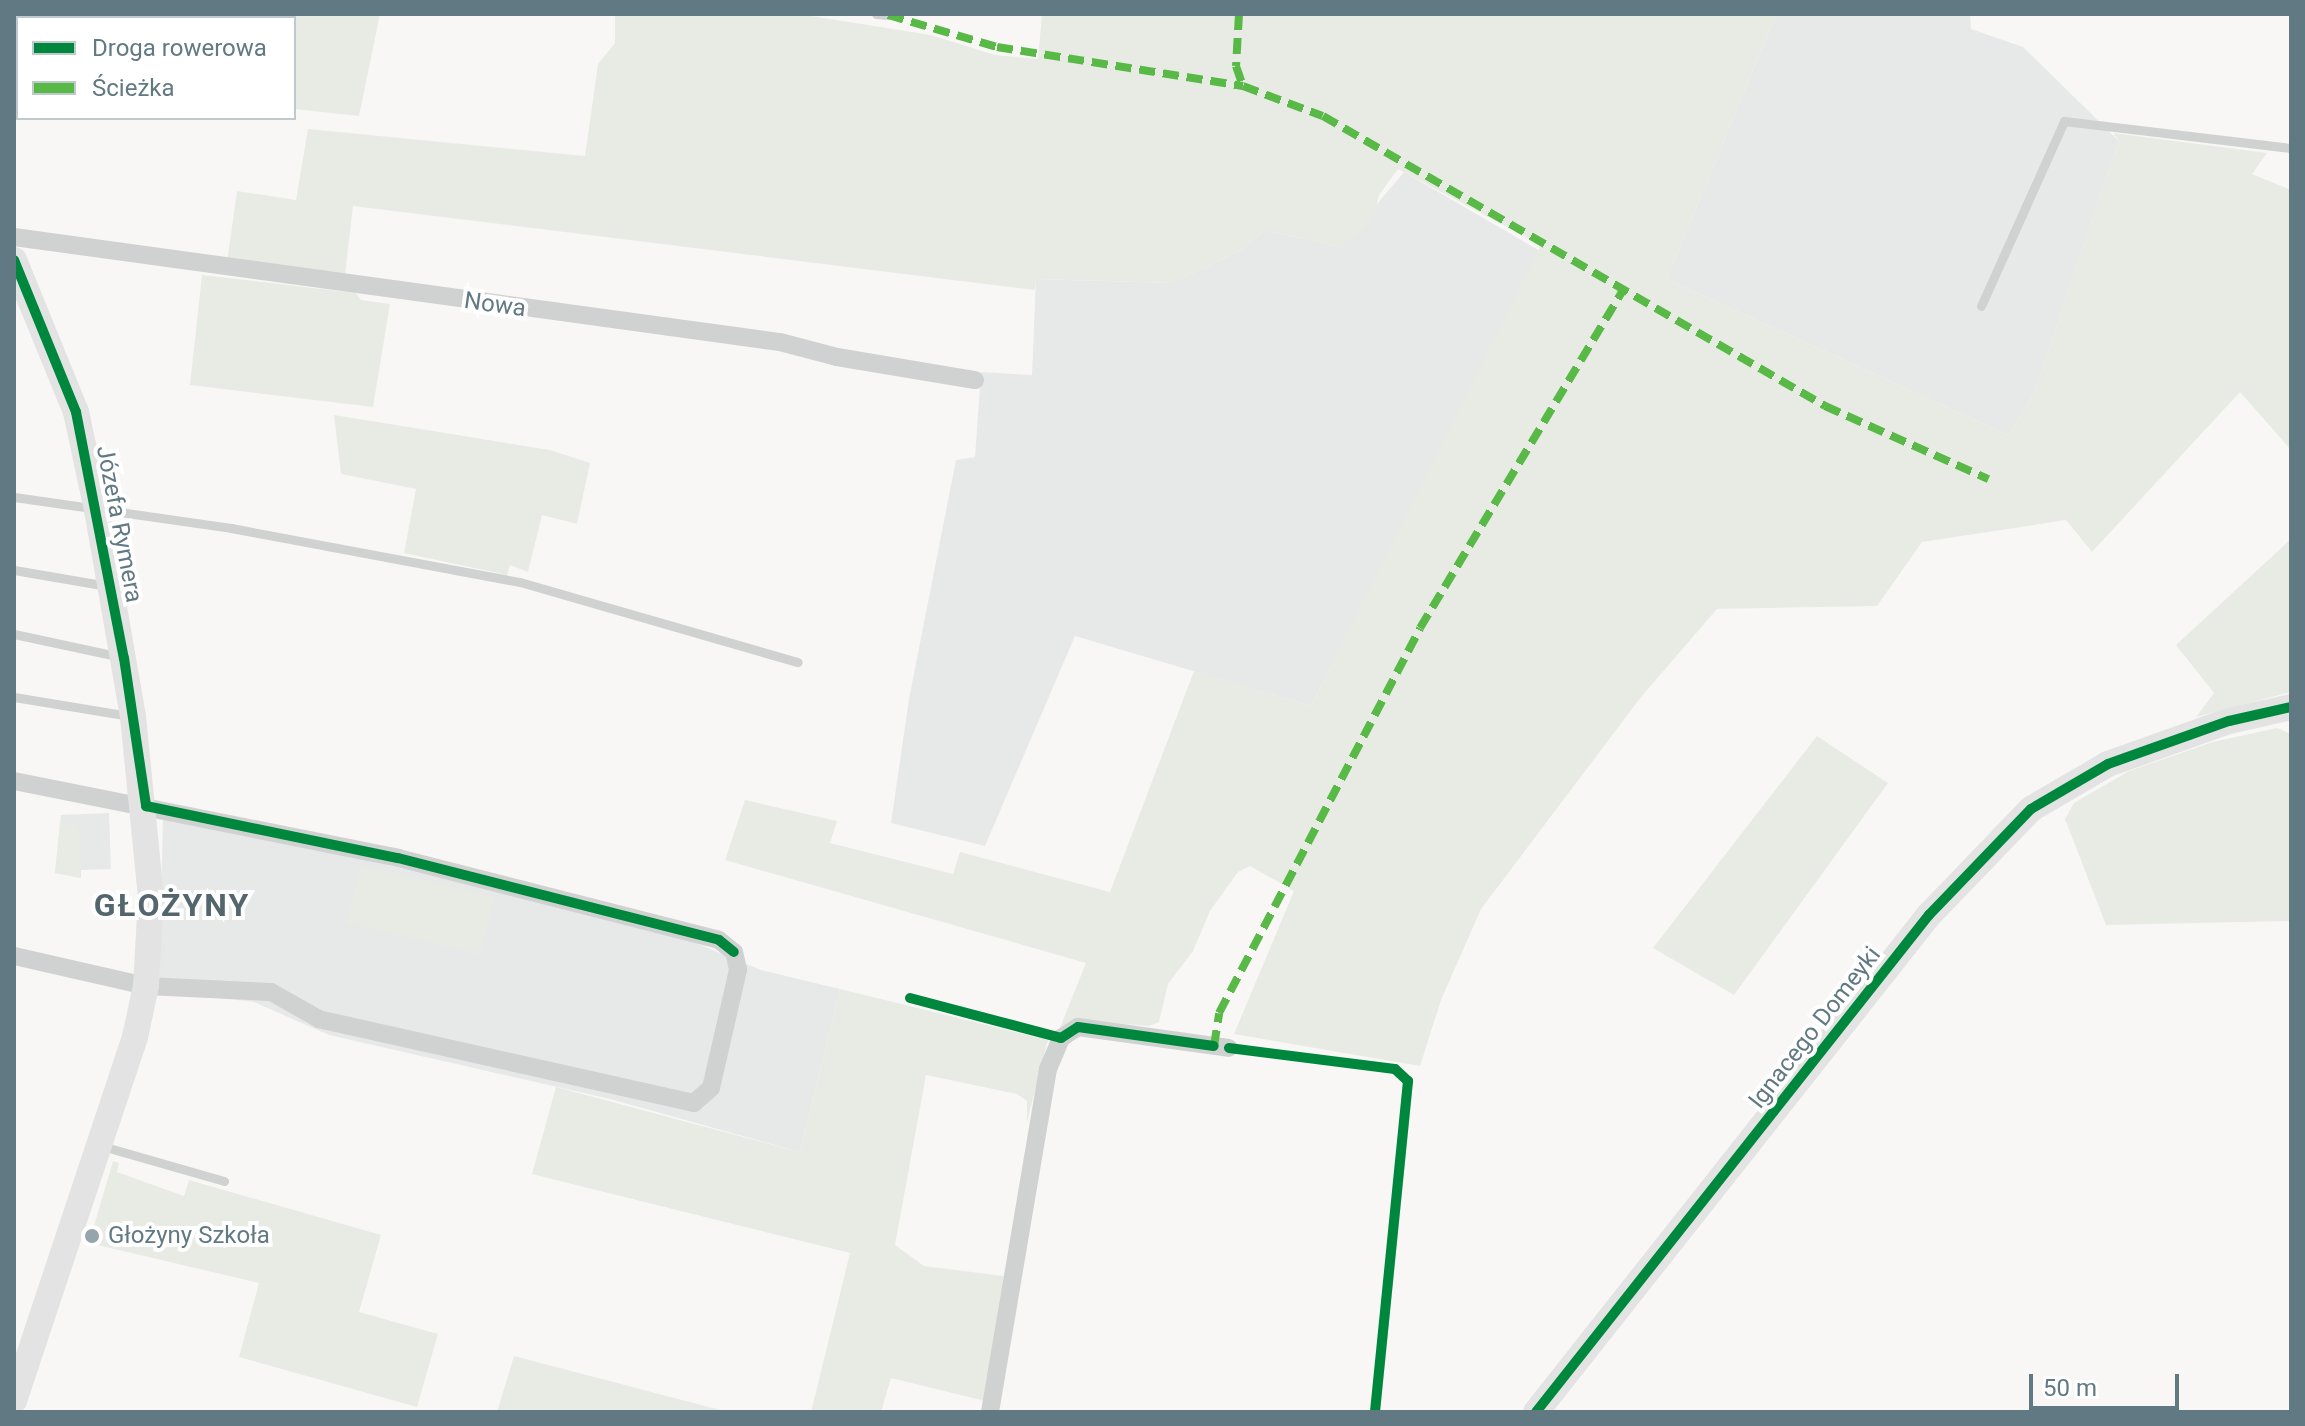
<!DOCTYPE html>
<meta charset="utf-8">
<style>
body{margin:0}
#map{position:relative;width:2305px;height:1426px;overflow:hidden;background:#f8f7f6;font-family:Roboto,sans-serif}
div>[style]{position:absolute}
.built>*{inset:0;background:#e7e9e9}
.green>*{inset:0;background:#e8ebe4}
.path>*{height:4px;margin-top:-2px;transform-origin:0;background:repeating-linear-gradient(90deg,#cecfd0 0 4px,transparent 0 8px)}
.lane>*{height:9px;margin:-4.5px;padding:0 4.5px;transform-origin:4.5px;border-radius:4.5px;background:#d0d1d1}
.street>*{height:18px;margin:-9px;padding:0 9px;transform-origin:9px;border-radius:9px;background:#d0d1d1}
.secondary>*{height:26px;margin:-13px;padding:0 13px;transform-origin:13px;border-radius:13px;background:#e3e3e3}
.quiet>*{height:8px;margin-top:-4px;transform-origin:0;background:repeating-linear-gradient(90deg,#58b947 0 16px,transparent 0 24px)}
.cycleway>*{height:10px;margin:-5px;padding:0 5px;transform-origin:5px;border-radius:5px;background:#00873e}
.dots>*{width:22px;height:22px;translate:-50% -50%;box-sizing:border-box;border:4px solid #fff;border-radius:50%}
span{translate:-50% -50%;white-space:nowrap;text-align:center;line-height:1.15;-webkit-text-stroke:8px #fff;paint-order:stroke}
.street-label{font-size:24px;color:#617983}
.poi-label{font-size:24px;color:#617983}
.left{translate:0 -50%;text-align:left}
.district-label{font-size:32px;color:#54666d;font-weight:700;letter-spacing:2px}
.frame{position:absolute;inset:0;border:16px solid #617983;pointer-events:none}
.legend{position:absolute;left:16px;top:16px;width:280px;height:104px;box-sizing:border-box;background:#fff;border:2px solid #c0c9cd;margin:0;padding:10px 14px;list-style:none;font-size:24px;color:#617983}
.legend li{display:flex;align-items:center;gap:16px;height:40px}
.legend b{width:40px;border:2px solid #c0c9cd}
.scale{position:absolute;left:2029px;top:1374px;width:150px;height:36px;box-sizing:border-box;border:4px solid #617983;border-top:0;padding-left:10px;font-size:24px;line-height:28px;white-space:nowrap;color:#617983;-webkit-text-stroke:6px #fff;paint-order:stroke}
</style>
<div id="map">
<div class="built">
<i style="clip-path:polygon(1776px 14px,1970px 14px,1971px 29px,2023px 47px,2119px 141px,2035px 392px,2008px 435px,1667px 279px)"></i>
<i style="clip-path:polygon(1404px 172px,1540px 251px,1311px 706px,1075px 636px,985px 846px,891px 823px,909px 699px,956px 460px,975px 457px,981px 372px,1032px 375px,1036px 279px,1172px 283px,1241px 250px,1265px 230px,1341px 247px)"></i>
<i style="clip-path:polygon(109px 813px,111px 869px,81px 870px,81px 878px,55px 873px,61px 815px)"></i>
<i style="clip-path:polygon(163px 817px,305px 845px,679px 936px,761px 970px,840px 989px,800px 1152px,610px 1099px,329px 1035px,254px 1002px,159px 991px)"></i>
</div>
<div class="green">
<i style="clip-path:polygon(201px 14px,380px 14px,359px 116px,294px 109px,294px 18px,201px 18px)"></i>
<i style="clip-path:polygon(615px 14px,798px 14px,931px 35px,995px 55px,1038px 59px,1042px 14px,1776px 14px,1667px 279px,2008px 435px,2035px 392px,2119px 141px,2113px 133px,2267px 153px,2252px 174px,2291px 190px,2291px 450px,2240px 392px,2092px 552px,2066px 520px,1922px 542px,1877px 606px,1717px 609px,1641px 697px,1481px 909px,1441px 1000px,1420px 1066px,1234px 1034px,1294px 891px,1250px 866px,1238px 872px,1210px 911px,1193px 951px,1168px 984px,1159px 1022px,1149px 1026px,1077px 1020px,1059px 1030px,1086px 963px,725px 860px,745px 800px,837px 821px,830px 843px,953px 874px,960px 852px,1110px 892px,1194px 671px,1311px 706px,1541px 245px,1398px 169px,1379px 195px,1373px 220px,1341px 247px,1265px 230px,1241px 250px,1172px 283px,1036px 279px,1035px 290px,353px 206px,345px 275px,227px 262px,237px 191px,296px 200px,308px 129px,585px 156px,598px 64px,615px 43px)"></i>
<i style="clip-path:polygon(202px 275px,356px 293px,361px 300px,390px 304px,373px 407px,190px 385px)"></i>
<i style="clip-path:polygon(334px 415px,550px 450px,590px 463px,577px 524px,542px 515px,528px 572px,510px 565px,507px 575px,404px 553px,416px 489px,341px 474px)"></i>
<i style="clip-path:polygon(2291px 539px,2291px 692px,2196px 717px,2214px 693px,2176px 645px)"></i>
<i style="clip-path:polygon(2277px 728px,2291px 734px,2291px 921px,2106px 925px,2065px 819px,2074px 803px,2129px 771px,2213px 742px)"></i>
<i style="clip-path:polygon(1817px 736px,1888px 783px,1734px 995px,1653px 948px)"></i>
<i style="clip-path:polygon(60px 822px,79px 826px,81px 878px,55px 873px)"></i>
<i style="clip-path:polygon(361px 865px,495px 897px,480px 954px,346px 923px)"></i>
<i style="clip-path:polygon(840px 989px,1048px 1040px,1027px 1122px,1027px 1101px,1017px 1094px,926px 1075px,895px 1245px,924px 1266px,1004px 1276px,985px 1401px,891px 1378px,881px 1412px,811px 1412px,850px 1253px,532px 1174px,556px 1087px,800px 1152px)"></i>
<i style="clip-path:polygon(113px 1161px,119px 1163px,117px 1172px,184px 1196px,189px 1180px,381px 1235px,359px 1312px,438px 1334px,417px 1407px,239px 1357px,259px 1283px,89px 1243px)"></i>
<i style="clip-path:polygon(514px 1356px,724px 1411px,725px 1412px,497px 1412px)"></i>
</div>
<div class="path">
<i style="left:910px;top:998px;width:138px;rotate:14.2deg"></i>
</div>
<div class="lane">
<i style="left:876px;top:14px;width:12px;rotate:5deg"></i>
<i style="left:1981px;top:306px;width:203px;rotate:-65.8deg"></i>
<i style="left:2064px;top:121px;width:229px;rotate:6.8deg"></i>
<i style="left:14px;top:497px;width:219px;rotate:8.1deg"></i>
<i style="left:231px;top:528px;width:294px;rotate:10.6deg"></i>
<i style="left:520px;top:582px;width:289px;rotate:16.1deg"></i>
<i style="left:14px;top:570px;width:95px;rotate:9.7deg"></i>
<i style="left:14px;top:634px;width:109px;rotate:12.1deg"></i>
<i style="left:14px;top:697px;width:118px;rotate:9.3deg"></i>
<i style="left:102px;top:1146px;width:127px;rotate:16deg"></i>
<i style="left:1375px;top:1412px;width:333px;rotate:-84.3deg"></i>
<i style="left:1408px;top:1081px;width:18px;rotate:-137deg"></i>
</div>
<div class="street">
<i style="left:14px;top:237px;width:773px;rotate:7.81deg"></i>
<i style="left:780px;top:342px;width:59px;rotate:14.7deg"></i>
<i style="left:837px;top:357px;width:140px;rotate:9.5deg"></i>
<i style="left:14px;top:781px;width:392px;rotate:11.3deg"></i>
<i style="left:398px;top:858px;width:331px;rotate:14.3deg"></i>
<i style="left:719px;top:940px;width:19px;rotate:39deg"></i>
<i style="left:734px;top:952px;width:18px;rotate:77deg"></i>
<i style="left:738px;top:970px;width:121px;rotate:102.9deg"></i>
<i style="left:711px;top:1088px;width:23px;rotate:139deg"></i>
<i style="left:694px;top:1103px;width:384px;rotate:-167.4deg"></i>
<i style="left:319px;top:1019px;width:55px;rotate:-150.6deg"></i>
<i style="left:271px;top:992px;width:125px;rotate:-177.3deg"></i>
<i style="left:146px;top:986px;width:135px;rotate:-167.2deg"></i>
<i style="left:990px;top:1412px;width:348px;rotate:-80.4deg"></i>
<i style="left:1048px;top:1069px;width:34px;rotate:-67deg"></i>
<i style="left:1061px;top:1038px;width:20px;rotate:-33deg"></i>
<i style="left:1078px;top:1027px;width:152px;rotate:7.9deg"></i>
</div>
<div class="secondary">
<i style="left:14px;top:260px;width:164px;rotate:67.8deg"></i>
<i style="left:76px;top:412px;width:100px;rotate:77.9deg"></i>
<i style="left:97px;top:510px;width:210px;rotate:80.1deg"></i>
<i style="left:133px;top:717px;width:181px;rotate:84.3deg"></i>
<i style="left:151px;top:897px;width:89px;rotate:93.2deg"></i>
<i style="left:146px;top:986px;width:52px;rotate:102.2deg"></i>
<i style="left:135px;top:1037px;width:383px;rotate:108.4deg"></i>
<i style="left:1536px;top:1412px;width:634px;rotate:-51.67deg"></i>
<i style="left:1929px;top:915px;width:147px;rotate:-46.1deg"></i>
<i style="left:2031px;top:809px;width:89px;rotate:-30.3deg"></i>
<i style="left:2108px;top:764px;width:128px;rotate:-19.6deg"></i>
<i style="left:2229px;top:721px;width:64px;rotate:-12.7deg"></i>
</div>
<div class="quiet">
<i style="left:1239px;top:14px;width:52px;rotate:93.3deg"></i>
<i style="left:1236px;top:66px;width:21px;rotate:71deg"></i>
<i style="left:888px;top:15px;width:114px;rotate:16.4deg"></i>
<i style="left:997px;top:47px;width:249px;rotate:9deg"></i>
<i style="left:1243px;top:86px;width:85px;rotate:20.6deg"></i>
<i style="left:1323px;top:116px;width:580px;rotate:30.01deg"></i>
<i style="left:1825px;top:406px;width:179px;rotate:24.1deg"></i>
<i style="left:1214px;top:1046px;width:33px;rotate:-81deg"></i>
<i style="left:1219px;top:1013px;width:434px;rotate:-62.4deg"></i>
<i style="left:1420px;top:628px;width:397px;rotate:-59deg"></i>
</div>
<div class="cycleway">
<i style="left:14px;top:260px;width:164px;rotate:67.8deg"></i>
<i style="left:76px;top:412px;width:251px;rotate:79deg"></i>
<i style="left:124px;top:658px;width:150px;rotate:81.5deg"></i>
<i style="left:146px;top:806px;width:257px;rotate:11.7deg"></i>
<i style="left:398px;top:858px;width:331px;rotate:14.3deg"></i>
<i style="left:719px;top:940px;width:19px;rotate:39deg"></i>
<i style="left:910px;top:998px;width:156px;rotate:14.8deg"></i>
<i style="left:1061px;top:1038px;width:20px;rotate:-33deg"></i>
<i style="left:1078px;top:1027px;width:137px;rotate:8deg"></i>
<i style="left:1229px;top:1048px;width:167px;rotate:7.2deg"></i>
<i style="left:1395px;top:1069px;width:18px;rotate:43deg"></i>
<i style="left:1408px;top:1081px;width:333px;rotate:95.7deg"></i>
<i style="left:1536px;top:1412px;width:634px;rotate:-51.67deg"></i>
<i style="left:1929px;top:915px;width:147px;rotate:-46.1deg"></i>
<i style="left:2031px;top:809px;width:89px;rotate:-30.3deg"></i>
<i style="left:2108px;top:764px;width:128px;rotate:-19.6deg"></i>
<i style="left:2229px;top:721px;width:64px;rotate:-12.7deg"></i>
</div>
<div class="dots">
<i style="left:92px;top:1236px;background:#96a5ab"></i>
</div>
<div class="street-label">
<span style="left:495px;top:305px;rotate:8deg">Nowa</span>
<span style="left:119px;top:524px;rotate:79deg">Józefa Rymera</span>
<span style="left:1815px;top:1028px;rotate:-52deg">Ignacego Domeyki</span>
</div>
<div class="poi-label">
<span class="left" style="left:108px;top:1236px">Głożyny Szkoła</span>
</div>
<div class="district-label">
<span style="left:172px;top:905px">GŁOŻYNY</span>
</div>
<div class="frame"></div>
<ul class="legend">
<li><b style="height:10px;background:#00873e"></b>Droga rowerowa</li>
<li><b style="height:10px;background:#58b947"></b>Ścieżka</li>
</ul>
<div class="scale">50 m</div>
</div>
